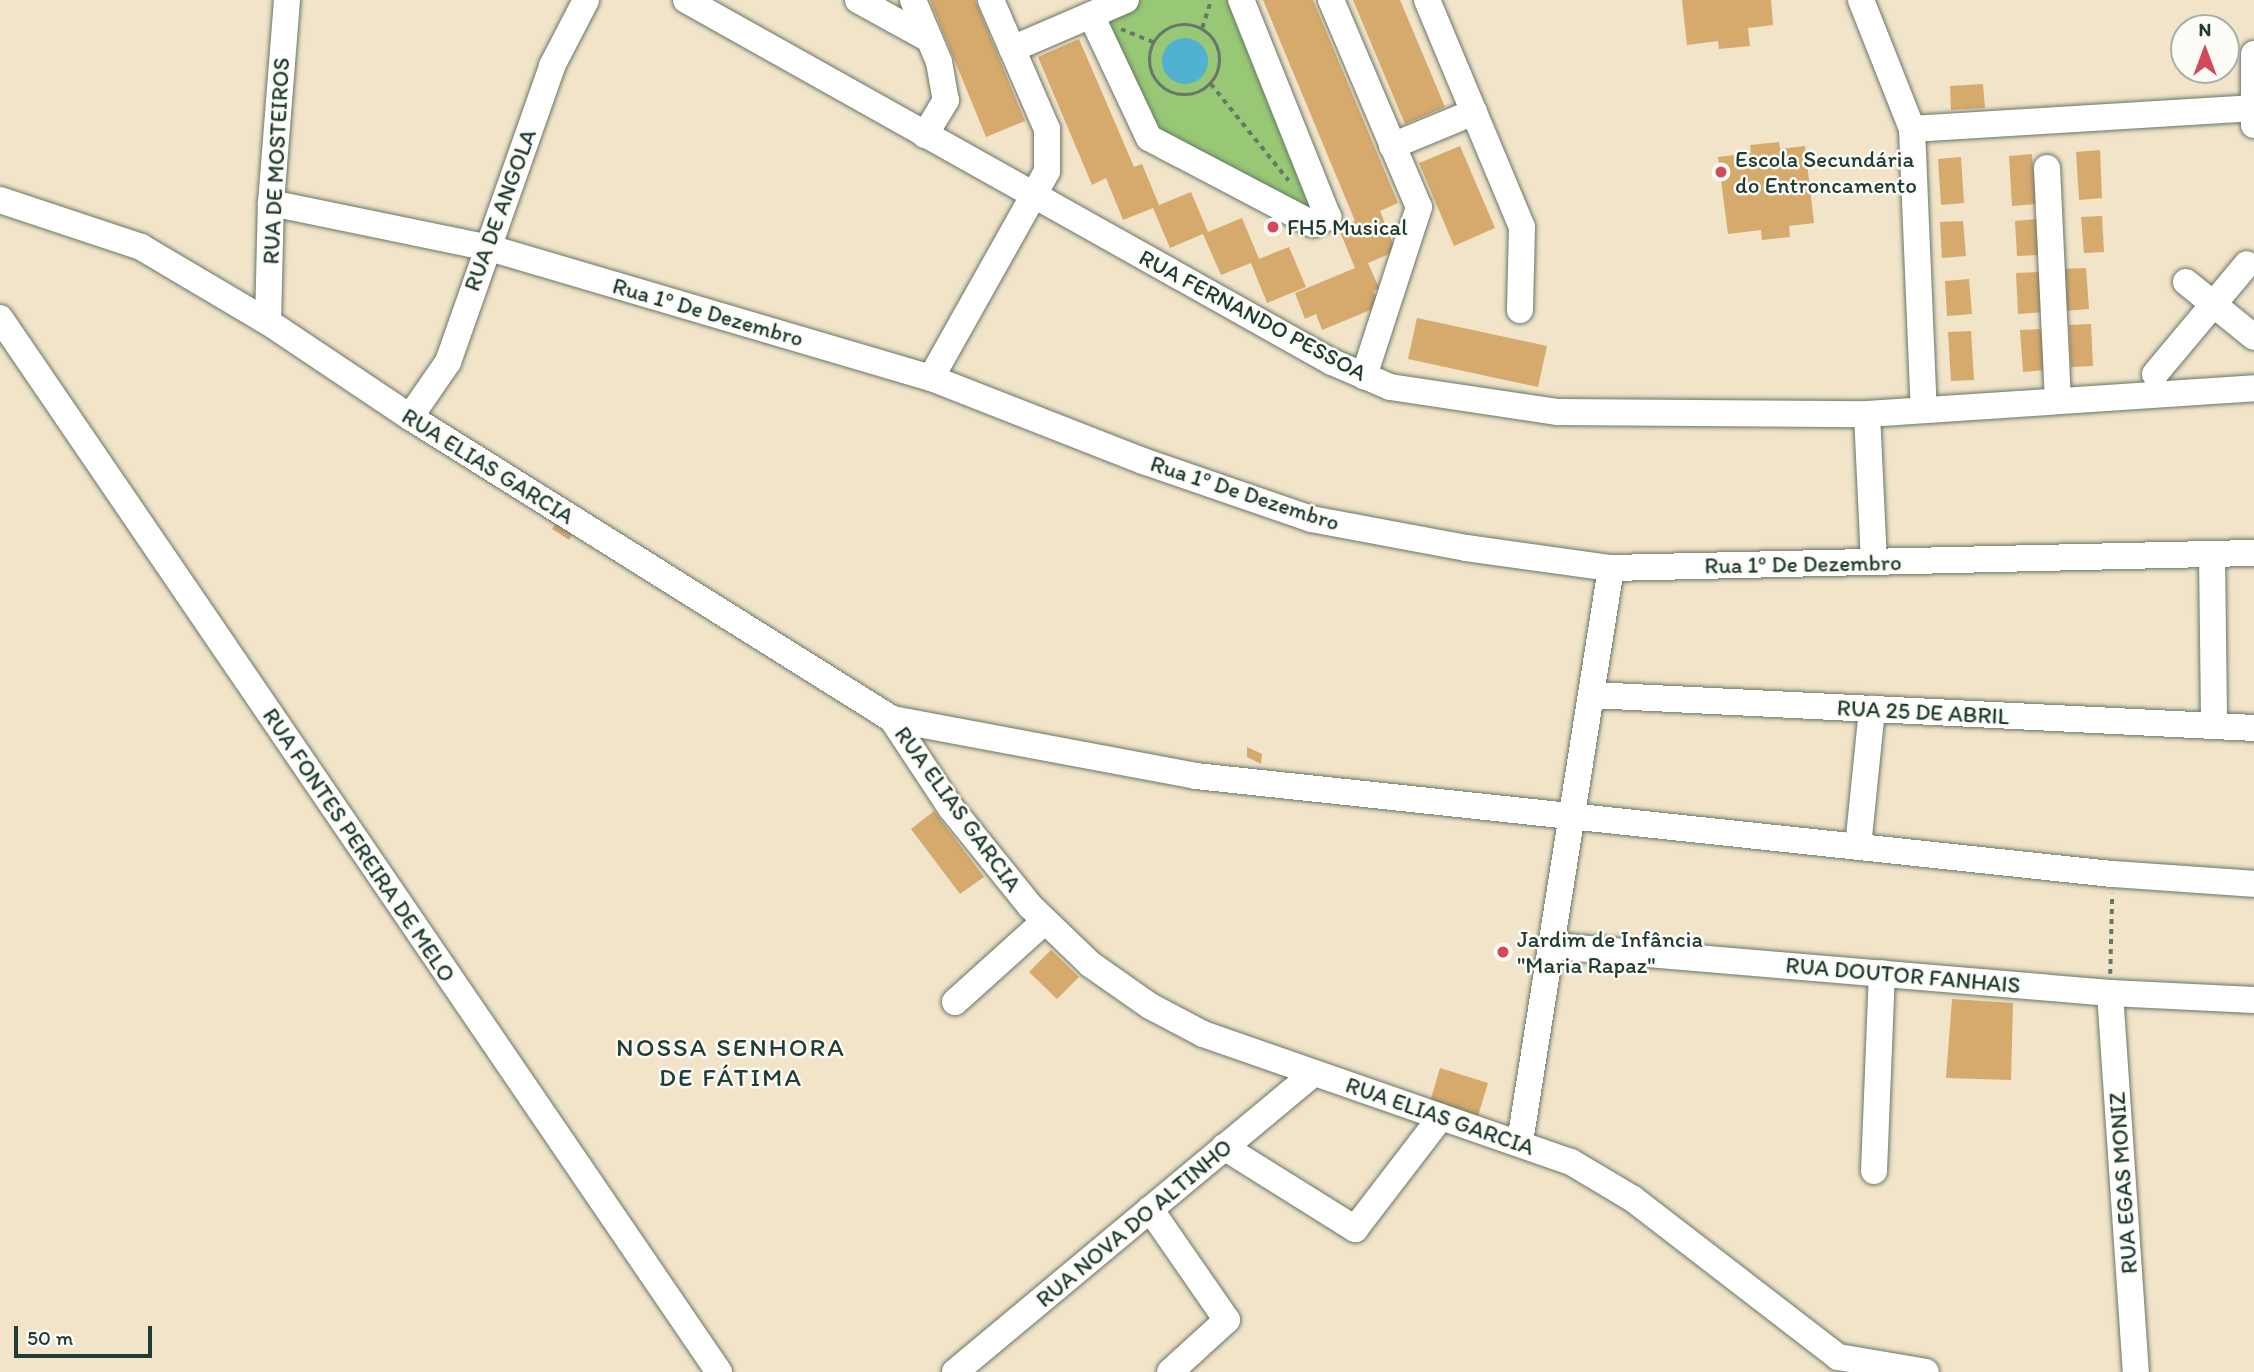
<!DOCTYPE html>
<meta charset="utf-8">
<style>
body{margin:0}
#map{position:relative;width:2254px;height:1372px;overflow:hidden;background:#f1e4c9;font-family:Itim,sans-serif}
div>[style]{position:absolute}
.green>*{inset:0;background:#98c775}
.water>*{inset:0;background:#51b1d0}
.round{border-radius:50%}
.building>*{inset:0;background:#d6a96d}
.path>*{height:3.5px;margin-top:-1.75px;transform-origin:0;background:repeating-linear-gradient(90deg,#687768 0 5px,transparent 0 10px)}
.path>.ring{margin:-1.75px;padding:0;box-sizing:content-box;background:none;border:3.5px solid #687768;border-radius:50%}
.roads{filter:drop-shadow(0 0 2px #687768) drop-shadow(0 0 2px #687768)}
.minor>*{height:26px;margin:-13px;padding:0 13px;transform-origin:13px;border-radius:13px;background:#fff}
.dots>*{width:19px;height:19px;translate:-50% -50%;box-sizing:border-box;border:4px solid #fdfcf7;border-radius:50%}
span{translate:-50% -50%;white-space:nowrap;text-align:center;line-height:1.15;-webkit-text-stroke:5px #fdfcf7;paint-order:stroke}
.poi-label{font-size:23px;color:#1f3d34}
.left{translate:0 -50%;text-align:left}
.street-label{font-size:23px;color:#1f3d34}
.quarter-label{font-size:26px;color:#1f3d34;letter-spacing:2px}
.north{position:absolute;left:2170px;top:14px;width:70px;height:70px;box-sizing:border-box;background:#fdfcf7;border:2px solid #a4b0a9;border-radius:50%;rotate:0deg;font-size:19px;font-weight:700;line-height:28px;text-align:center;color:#1f3d34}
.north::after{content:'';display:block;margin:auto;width:24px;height:32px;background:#d1495b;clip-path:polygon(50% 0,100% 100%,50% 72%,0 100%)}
.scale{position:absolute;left:14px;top:1326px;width:138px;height:32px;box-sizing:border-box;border:4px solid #1f3d34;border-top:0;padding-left:9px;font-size:21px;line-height:24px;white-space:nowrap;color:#1f3d34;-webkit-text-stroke:5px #fdfcf7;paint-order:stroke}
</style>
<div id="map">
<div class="green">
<i style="clip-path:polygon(1140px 0,1235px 0,1323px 212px,1309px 218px,1151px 135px,1096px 18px)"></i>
</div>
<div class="water">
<i class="round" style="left:1162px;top:38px;width:46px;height:46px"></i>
</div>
<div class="building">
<i style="clip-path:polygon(930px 0,975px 0,1025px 121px,986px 137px)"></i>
<i style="clip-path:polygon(1263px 0,1313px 0,1398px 203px,1380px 211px,1396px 251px,1368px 263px,1379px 288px,1373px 291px,1380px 306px,1322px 330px,1316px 314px,1305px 319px,1295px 293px,1355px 268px,1338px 227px,1355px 221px)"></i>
<i style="clip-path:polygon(1353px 0,1400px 0,1445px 107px,1405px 124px)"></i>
<i style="clip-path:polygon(1682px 0,1771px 0,1773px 25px,1748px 28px,1750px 46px,1719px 49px,1718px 41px,1687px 45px)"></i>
<i style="clip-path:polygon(1079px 39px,1134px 167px,1142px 164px,1159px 205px,1191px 192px,1208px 232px,1242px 218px,1259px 259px,1289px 247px,1306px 287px,1267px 303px,1251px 263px,1221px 275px,1203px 234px,1170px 248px,1153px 208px,1123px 220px,1106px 178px,1092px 185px,1038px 57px)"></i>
<i style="clip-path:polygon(1983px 84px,1985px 108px,1951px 110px,1950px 86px)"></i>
<i style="clip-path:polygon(1779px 142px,1780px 149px,1805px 146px,1814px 223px,1789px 226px,1790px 237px,1762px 240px,1761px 230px,1728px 234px,1718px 157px,1751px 153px,1750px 145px)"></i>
<i style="clip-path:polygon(1460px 146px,1495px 228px,1454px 246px,1419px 163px)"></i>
<i style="clip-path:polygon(2100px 150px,2102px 198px,2079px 200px,2076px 152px)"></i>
<i style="clip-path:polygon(2032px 154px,2036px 204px,2012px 206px,2009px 156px)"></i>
<i style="clip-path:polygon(1961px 157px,1964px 203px,1941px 205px,1938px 159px)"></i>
<i style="clip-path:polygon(2102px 216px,2104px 252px,2084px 253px,2081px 217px)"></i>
<i style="clip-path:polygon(2037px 219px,2039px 255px,2017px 256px,2015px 221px)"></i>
<i style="clip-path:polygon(1963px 221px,1966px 256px,1942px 258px,1940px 222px)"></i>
<i style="clip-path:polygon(2086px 268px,2089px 309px,2066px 311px,2063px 269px)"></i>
<i style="clip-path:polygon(2040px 272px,2043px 312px,2018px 314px,2016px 273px)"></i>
<i style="clip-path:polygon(1969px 279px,1972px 314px,1947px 316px,1945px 281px)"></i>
<i style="clip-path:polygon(1417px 318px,1547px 346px,1538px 387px,1408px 359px)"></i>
<i style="clip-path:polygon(2091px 324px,2093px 366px,2071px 367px,2069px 325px)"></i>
<i style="clip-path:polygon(2043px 329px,2046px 370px,2023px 372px,2020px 330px)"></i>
<i style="clip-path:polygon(1971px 331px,1974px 380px,1951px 381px,1948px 332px)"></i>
<i style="clip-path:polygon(557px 521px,574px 531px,569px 540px,552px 529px)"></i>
<i style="clip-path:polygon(1247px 747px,1262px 754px,1261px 764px,1247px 757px)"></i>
<i style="clip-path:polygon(934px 811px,984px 877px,960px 894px,911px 829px)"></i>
<i style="clip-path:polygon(1051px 950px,1079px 977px,1057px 999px,1029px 972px)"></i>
<i style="clip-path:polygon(1952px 999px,2013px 1003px,2011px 1080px,1946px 1078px)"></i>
<i style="clip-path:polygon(1440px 1068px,1488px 1083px,1478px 1116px,1430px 1102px)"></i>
</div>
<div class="path">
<i class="ring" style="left:1150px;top:25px;width:66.5px;height:66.5px"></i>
<i style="left:1202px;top:28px;width:29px;rotate:-72deg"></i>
<i style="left:1121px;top:29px;width:37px;rotate:22deg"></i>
<i style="left:1211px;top:84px;width:124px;rotate:51.2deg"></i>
<i style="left:2110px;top:974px;width:80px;rotate:-88.6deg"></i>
</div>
<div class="roads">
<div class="minor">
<i style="left:686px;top:0;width:741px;rotate:29.27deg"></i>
<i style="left:1332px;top:362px;width:63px;rotate:23.3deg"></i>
<i style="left:1390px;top:387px;width:170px;rotate:8.5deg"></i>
<i style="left:1558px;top:412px;width:309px;rotate:0.4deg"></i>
<i style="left:1867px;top:414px;width:388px;rotate:-3.8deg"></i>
<i style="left:858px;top:0;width:81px;rotate:28.8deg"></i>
<i style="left:913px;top:0;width:67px;rotate:67.2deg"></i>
<i style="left:939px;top:62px;width:39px;rotate:80deg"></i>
<i style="left:946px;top:100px;width:41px;rotate:121deg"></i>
<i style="left:1331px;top:0;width:225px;rotate:67deg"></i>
<i style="left:1419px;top:207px;width:178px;rotate:108deg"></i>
<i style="left:1427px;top:0;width:246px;rotate:67.3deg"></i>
<i style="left:1522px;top:227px;width:83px;rotate:91.4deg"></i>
<i style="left:1861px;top:0;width:139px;rotate:68.4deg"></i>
<i style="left:1912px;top:129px;width:281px;rotate:87.6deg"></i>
<i style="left:1091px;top:15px;width:136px;rotate:64.8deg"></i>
<i style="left:1149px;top:138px;width:185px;rotate:27.7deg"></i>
<i style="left:1313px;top:224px;width:17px;rotate:-25deg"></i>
<i style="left:1328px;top:217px;width:234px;rotate:-111.8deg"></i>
<i style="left:1012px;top:49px;width:124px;rotate:-23.3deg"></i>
<i style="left:2254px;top:54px;width:71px;rotate:90deg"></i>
<i style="left:1912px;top:129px;width:343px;rotate:-3.5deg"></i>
<i style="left:1392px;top:146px;width:89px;rotate:-22.5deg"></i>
<i style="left:2047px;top:168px;width:233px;rotate:87.3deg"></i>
<i style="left:0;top:200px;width:149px;rotate:18.4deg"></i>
<i style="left:141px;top:247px;width:147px;rotate:30.6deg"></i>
<i style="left:268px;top:322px;width:171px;rotate:33.8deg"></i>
<i style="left:410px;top:417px;width:569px;rotate:32.07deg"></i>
<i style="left:892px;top:719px;width:107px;rotate:56.5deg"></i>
<i style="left:951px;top:808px;width:126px;rotate:51.1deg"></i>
<i style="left:1030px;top:906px;width:83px;rotate:44deg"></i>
<i style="left:1090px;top:964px;width:73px;rotate:35deg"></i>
<i style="left:1150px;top:1006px;width:60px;rotate:27.8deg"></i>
<i style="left:1203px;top:1034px;width:390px;rotate:19.2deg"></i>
<i style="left:1571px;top:1162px;width:72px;rotate:30.8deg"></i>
<i style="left:1633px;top:1199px;width:259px;rotate:37.6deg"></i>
<i style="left:1838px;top:1357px;width:89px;rotate:9.7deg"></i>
<i style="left:271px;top:203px;width:219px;rotate:11.6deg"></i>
<i style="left:486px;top:247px;width:464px;rotate:16.4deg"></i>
<i style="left:931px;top:378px;width:228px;rotate:21.4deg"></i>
<i style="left:1143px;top:461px;width:178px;rotate:19deg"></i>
<i style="left:1311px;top:519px;width:158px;rotate:10.6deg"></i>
<i style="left:1466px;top:548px;width:146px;rotate:7.9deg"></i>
<i style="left:1611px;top:568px;width:643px;rotate:-1.34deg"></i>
<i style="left:2186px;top:282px;width:87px;rotate:39deg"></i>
<i style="left:0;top:318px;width:1276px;rotate:55.7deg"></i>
<i style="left:268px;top:322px;width:119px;rotate:-88.6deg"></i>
<i style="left:271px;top:203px;width:204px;rotate:-85.5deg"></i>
<i style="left:2155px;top:374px;width:143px;rotate:-50.1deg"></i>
<i style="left:931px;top:378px;width:237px;rotate:-60.7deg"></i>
<i style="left:1047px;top:171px;width:42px;rotate:-90deg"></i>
<i style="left:1047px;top:129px;width:141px;rotate:-113.5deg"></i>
<i style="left:1867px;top:414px;width:148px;rotate:87.3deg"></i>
<i style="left:410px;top:417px;width:67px;rotate:-55.4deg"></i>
<i style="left:448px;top:362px;width:314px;rotate:-70.6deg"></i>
<i style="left:552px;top:66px;width:74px;rotate:-62.7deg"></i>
<i style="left:2212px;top:554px;width:172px;rotate:89.3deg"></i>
<i style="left:1592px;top:695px;width:663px;rotate:2.85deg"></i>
<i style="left:892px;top:719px;width:309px;rotate:10.6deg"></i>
<i style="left:1196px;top:776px;width:921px;rotate:6.11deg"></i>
<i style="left:2112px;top:874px;width:142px;rotate:4deg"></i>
<i style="left:1858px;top:847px;width:139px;rotate:-84.2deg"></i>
<i style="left:1553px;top:946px;width:559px;rotate:4.82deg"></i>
<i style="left:2110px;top:993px;width:144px;rotate:2.8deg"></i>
<i style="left:2110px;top:993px;width:380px;rotate:86.1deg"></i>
<i style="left:955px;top:1002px;width:121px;rotate:-42deg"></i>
<i style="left:1520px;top:1142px;width:581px;rotate:-80.99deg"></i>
<i style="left:1224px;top:1147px;width:155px;rotate:32deg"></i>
<i style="left:1355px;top:1229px;width:141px;rotate:-52.5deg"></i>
<i style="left:1874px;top:1171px;width:198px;rotate:-87.7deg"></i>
<i style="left:1150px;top:1209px;width:135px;rotate:55.3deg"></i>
<i style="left:1227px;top:1320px;width:77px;rotate:137.6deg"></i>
<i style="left:955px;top:1372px;width:466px;rotate:-39.8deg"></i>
</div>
</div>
<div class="dots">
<i style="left:1721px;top:172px;background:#d1495b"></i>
<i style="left:1273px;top:227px;background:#d1495b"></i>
<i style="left:1503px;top:952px;background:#d1495b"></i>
</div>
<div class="poi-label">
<span class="left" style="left:1735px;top:172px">Escola Secundária<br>do Entroncamento</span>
<span class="left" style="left:1287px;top:227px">FH5 Musical</span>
<span class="left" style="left:1517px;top:952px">Jardim de Infância<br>"Maria Rapaz"</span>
</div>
<div class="street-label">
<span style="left:276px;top:161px;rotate:-87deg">RUA DE MOSTEIROS</span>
<span style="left:500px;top:210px;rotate:-70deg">RUA DE ANGOLA</span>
<span style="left:708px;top:312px;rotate:16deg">Rua 1º De Dezembro</span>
<span style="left:1253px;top:315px;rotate:28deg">RUA FERNANDO PESSOA</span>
<span style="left:488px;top:466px;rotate:32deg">RUA ELIAS GARCIA</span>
<span style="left:1245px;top:493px;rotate:18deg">Rua 1º De Dezembro</span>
<span style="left:1803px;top:564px;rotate:-1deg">Rua 1º De Dezembro</span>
<span style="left:1923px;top:712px;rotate:3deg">RUA 25 DE ABRIL</span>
<span style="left:958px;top:809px;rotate:54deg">RUA ELIAS GARCIA</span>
<span style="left:359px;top:845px;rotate:56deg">RUA FONTES PEREIRA DE MELO</span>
<span style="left:1903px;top:975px;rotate:5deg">RUA DOUTOR FANHAIS</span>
<span style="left:1440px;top:1116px;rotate:19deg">RUA ELIAS GARCIA</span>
<span style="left:2123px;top:1183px;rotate:-94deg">RUA EGAS MONIZ</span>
<span style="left:1134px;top:1223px;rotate:-40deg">RUA NOVA DO ALTINHO</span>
</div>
<div class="quarter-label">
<span style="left:731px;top:1063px">NOSSA SENHORA<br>DE FÁTIMA</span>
</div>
<div class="north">N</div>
<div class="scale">50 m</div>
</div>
